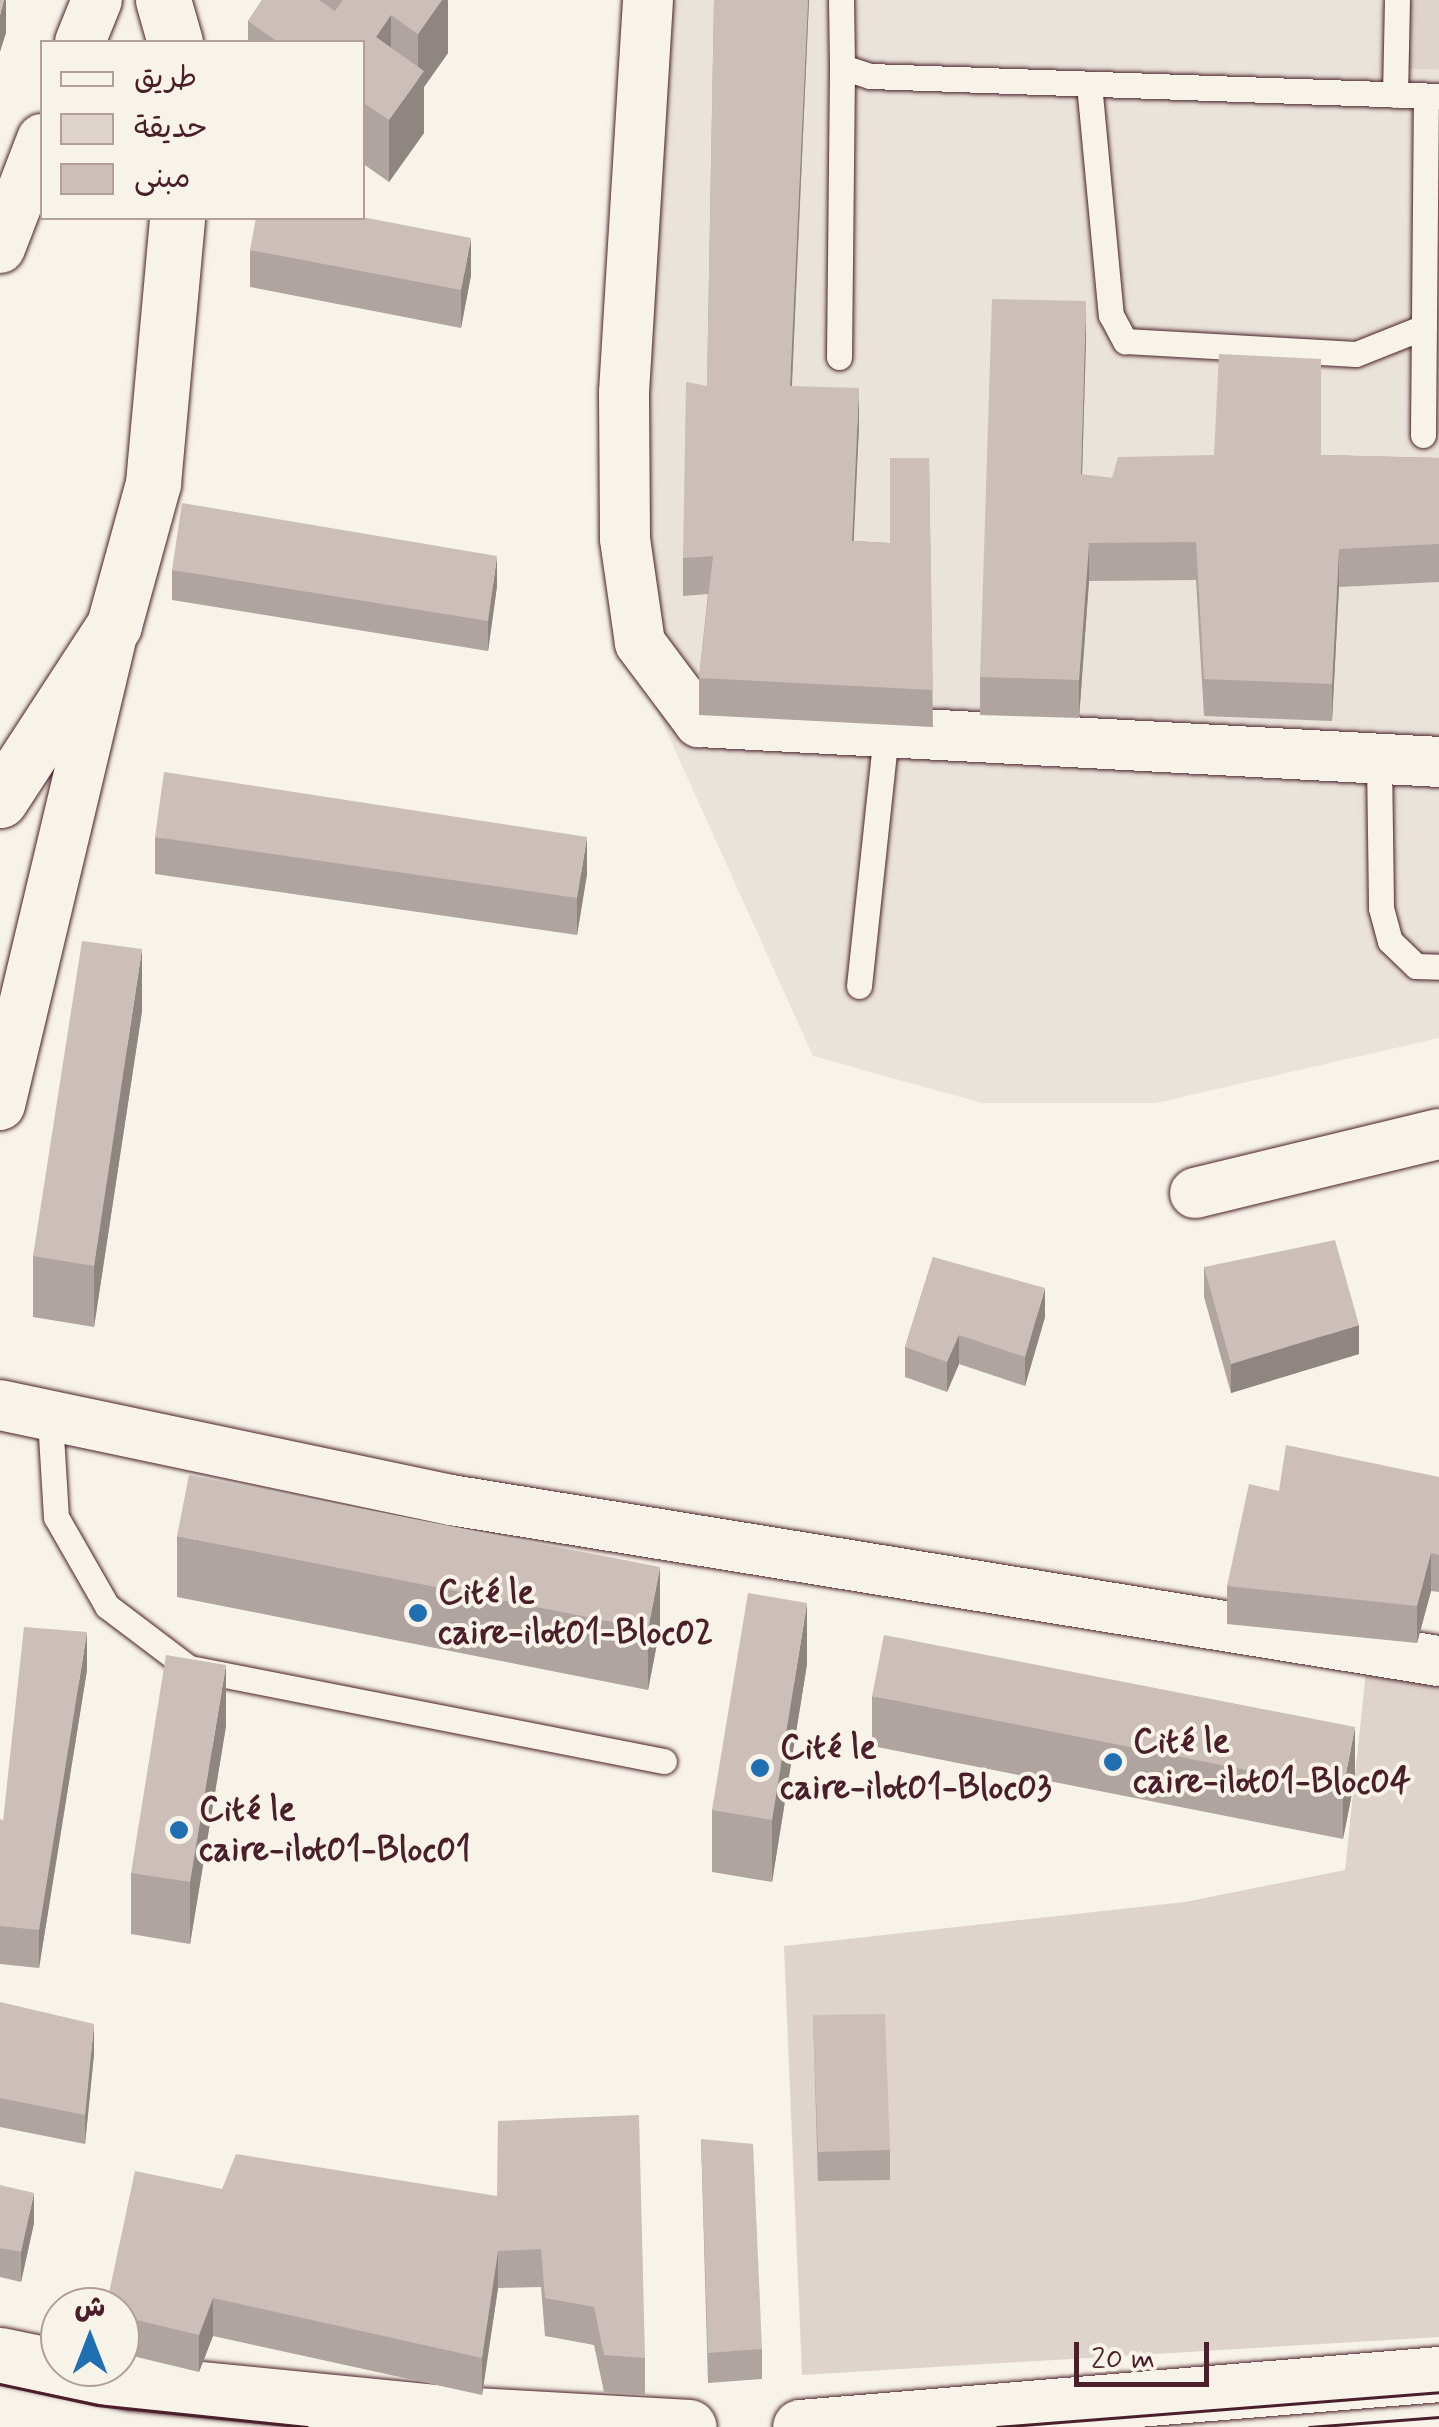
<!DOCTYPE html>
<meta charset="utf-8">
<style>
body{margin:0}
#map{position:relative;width:1439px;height:2427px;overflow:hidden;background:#f7f3e8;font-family:Mynerve,"Playpen Sans Arabic",sans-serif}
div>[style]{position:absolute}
.built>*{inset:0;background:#eae3da}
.green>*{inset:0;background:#ded4cc}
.roads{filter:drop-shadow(0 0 2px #4a1f2b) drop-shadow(0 0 2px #4a1f2b)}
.service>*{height:25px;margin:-12.5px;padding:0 12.5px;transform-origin:12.5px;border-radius:12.5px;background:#f7f3e8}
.minor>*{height:50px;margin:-25px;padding:0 25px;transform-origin:25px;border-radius:25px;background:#f7f3e8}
.tertiary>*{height:55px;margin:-27.5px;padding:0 27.5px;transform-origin:27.5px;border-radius:27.5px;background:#f7f3e8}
.primary>*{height:55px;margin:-27.5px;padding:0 27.5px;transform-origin:27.5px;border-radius:27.5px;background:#f7f3e8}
.tram>*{height:2.5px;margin:-1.25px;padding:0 1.25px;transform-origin:1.25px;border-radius:1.25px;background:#4a1f2b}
.wall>*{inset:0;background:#afa49f}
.shaded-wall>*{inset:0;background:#8f8682}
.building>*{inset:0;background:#ccbfb9}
.dots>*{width:28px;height:28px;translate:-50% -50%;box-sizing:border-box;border:5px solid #f7f3e8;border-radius:50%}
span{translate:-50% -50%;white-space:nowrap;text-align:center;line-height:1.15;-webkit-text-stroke:8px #f7f3e8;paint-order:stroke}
.poi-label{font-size:35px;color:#4a1f2b;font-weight:700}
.left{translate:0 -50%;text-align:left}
.legend{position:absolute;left:40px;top:40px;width:325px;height:180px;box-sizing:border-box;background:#f7f3e8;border:2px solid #b29e9c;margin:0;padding:12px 18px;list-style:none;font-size:30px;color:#4a1f2b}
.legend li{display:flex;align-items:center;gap:20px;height:50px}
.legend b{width:50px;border:2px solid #b29e9c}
.north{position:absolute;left:40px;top:2287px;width:100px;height:100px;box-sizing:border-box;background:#f7f3e8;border:2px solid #b29e9c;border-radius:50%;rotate:0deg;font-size:28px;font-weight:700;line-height:40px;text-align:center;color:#4a1f2b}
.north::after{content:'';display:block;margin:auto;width:35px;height:45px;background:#1f6fb2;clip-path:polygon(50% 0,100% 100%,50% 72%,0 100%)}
.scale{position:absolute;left:1074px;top:2342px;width:135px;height:45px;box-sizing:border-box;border:5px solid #4a1f2b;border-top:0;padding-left:12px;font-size:30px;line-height:35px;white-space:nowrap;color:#4a1f2b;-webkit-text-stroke:8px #f7f3e8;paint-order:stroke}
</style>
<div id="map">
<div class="built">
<i style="clip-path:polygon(621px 0,1439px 0,1439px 1038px,1156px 1103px,982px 1103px,813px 1056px,624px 637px,604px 518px)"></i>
</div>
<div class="green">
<i style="clip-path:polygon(1406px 0,1439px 0,1439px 70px,1400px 68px)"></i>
<i style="clip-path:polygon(1366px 1671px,1439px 1683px,1439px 2337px,802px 2375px,784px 1946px,1185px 1902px,1345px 1870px)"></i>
</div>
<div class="roads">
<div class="service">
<i style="left:841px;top:0;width:67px;rotate:89.1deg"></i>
<i style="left:842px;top:67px;width:29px;rotate:18deg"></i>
<i style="left:870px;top:76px;width:569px;rotate:2.01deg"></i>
<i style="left:1089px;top:84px;width:232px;rotate:84.6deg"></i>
<i style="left:1111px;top:315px;width:30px;rotate:62deg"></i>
<i style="left:1125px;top:341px;width:231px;rotate:3.2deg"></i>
<i style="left:1356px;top:354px;width:73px;rotate:-21.7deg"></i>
<i style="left:1395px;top:95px;width:95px;rotate:-88.8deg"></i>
<i style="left:839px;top:357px;width:290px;rotate:-89.4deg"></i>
<i style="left:1423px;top:435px;width:339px;rotate:-89.5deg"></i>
<i style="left:1379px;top:761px;width:147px;rotate:89.2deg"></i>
<i style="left:1381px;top:908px;width:34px;rotate:75deg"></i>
<i style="left:1390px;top:941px;width:36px;rotate:44deg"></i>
<i style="left:1416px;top:966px;width:23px;rotate:2deg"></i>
<i style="left:859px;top:986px;width:255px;rotate:-83.9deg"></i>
<i style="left:50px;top:1419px;width:98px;rotate:86.5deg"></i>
<i style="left:56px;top:1517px;width:103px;rotate:60.2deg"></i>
<i style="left:107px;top:1606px;width:103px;rotate:37.1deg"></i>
<i style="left:189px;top:1668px;width:484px;rotate:11.1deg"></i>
</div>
<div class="minor">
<i style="left:648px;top:0;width:394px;rotate:93.5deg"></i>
<i style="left:624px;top:393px;width:146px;rotate:89.6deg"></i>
<i style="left:625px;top:539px;width:105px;rotate:81.8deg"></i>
<i style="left:640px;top:643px;width:99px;rotate:53.2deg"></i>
<i style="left:699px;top:722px;width:741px;rotate:3.09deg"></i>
<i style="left:80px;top:42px;width:45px;rotate:-68deg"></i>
<i style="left:0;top:248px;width:117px;rotate:-68.9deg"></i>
<i style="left:0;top:1105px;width:480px;rotate:-76.6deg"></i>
<i style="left:1195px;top:1193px;width:251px;rotate:-13.6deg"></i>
<i style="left:0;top:1405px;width:461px;rotate:11.9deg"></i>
<i style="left:451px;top:1500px;width:1001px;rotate:9.26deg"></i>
</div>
<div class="tertiary">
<i style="left:163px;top:0;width:44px;rotate:74.1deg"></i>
<i style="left:0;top:800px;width:209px;rotate:-56.9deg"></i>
<i style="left:114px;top:625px;width:147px;rotate:-74.6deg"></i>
<i style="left:153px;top:483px;width:266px;rotate:-84.8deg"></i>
</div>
<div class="primary">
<i style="left:0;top:2355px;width:134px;rotate:11.6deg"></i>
<i style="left:131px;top:2382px;width:328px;rotate:5.6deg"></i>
<i style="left:457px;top:2414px;width:232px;rotate:3.2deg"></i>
<i style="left:800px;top:2427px;width:641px;rotate:-4.74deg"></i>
</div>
</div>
<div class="tram">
<i style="left:0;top:2384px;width:99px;rotate:12.2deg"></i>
<i style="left:97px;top:2405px;width:211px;rotate:6deg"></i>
<i style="left:997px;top:2427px;width:443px;rotate:-4.5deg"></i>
<i style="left:1309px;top:2427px;width:130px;rotate:-4.4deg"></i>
</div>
<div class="wall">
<i style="clip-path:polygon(262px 0,448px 0,448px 53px,424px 87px,424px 133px,389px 182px,362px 163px,362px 42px,248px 42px,248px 21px)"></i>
<i style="clip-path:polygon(714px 0,809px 0,792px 386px,859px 426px,853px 541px,890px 543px,929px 458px,933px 727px,699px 715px,699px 678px,708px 594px,683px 596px,683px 558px,707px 386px)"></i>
<i style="clip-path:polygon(250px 250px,471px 275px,461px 328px,250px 287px)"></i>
<i style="clip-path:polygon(1086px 339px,1082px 475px,1112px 478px,1321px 455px,1439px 458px,1439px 582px,1339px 587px,1332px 721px,1204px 716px,1196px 580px,1089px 581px,1079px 718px,980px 715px,980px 677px)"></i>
<i style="clip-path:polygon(172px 570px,497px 586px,488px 651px,172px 600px)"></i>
<i style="clip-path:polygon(155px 837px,587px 874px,577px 935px,155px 874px)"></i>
<i style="clip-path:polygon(142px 1011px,94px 1327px,33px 1317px,33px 1256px)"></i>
<i style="clip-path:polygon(933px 1257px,1045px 1317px,1025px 1386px,959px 1364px,947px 1392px,905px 1377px,905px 1347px)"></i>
<i style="clip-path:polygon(1204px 1267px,1359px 1354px,1231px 1393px,1204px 1297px)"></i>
<i style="clip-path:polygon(1439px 1477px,1439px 1592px,1431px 1591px,1417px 1643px,1227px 1624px,1227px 1586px,1279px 1491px)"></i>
<i style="clip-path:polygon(177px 1536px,660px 1628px,648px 1690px,177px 1597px)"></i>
<i style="clip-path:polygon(807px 1664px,772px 1882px,712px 1872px,712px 1810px)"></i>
<i style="clip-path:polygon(87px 1670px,39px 1968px,0 1964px,0 1819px,3px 1821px)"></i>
<i style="clip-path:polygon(872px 1696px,1355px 1778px,1343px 1839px,872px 1746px)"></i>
<i style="clip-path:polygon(226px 1726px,190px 1944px,131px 1934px,131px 1873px)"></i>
<i style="clip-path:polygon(0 2002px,94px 2054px,85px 2144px,0 2127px)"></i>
<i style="clip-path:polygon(813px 2015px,890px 2150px,890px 2180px,818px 2181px)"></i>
<i style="clip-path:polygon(701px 2139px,762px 2349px,762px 2379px,708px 2383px)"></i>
<i style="clip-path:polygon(0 2185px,34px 2223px,21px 2282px,0 2277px)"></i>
<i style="clip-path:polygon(222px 2189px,497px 2196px,645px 2358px,645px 2396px,604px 2392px,594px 2345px,545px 2336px,541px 2287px,498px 2288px,482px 2395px,213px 2336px,199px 2372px,120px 2353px,120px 2307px)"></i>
</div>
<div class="shaded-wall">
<i style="clip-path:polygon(4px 0,6px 0,6px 33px,0 52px,0 15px)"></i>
<i style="clip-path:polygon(442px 0,448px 0,448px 53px,424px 87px,424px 133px,389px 182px,389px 120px,418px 80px,418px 34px)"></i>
<i style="clip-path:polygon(808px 0,809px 0,790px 424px,790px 386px)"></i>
<i style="clip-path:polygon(391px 15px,391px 76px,376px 37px)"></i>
<i style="clip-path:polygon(471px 238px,471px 275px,461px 328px,461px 290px)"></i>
<i style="clip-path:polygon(1086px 301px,1086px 339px,1081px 512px,1081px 474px)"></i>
<i style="clip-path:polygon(859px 388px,859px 426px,852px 579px,852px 541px)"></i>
<i style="clip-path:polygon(1089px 543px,1089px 581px,1079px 718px,1079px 680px)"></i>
<i style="clip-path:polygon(1339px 549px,1339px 587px,1332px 721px,1332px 684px)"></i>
<i style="clip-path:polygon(497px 556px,497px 586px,488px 651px,488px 621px)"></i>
<i style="clip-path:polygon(587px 837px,587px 874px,577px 935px,577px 898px)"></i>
<i style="clip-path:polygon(142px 949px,142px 1011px,94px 1327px,94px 1266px)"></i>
<i style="clip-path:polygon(1045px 1288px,1045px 1317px,1025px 1386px,1025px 1357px)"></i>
<i style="clip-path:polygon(1359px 1325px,1359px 1354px,1231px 1393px,1231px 1364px)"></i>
<i style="clip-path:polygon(959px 1335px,959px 1364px,947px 1392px,947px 1362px)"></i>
<i style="clip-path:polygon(1431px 1553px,1431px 1591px,1417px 1643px,1417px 1606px)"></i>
<i style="clip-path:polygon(660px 1567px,660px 1628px,648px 1690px,648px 1629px)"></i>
<i style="clip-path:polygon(807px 1603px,807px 1664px,772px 1882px,772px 1820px)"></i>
<i style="clip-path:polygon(87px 1632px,87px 1670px,39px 1968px,39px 1930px)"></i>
<i style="clip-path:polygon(226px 1665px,226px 1726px,190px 1944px,190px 1882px)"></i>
<i style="clip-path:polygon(1355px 1727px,1355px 1778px,1343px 1839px,1343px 1789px)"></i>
<i style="clip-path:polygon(94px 2024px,94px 2054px,85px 2144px,85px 2115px)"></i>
<i style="clip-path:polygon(34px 2193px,34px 2223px,21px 2282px,21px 2252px)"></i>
<i style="clip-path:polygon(498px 2251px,498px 2288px,482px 2395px,482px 2358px)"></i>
<i style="clip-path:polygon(213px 2298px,213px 2336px,199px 2372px,199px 2335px)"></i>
</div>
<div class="building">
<i style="clip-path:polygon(0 0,4px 0,0 15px)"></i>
<i style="clip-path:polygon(262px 0,319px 0,335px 11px,343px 0,442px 0,418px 34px,391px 15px,376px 37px,424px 71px,389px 120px,362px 102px,362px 42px,278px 42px,248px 21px)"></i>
<i style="clip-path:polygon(714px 0,808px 0,790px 386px,859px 388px,852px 541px,890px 543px,890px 458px,929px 458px,933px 690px,699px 678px,713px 556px,683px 558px,686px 382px,707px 386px)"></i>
<i style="clip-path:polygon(362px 217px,471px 238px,461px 290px,250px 250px,256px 218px)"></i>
<i style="clip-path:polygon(992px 299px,1086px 301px,1081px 474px,1112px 478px,1118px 457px,1214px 455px,1219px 354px,1321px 359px,1321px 455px,1439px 458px,1439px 544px,1339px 549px,1332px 684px,1204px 679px,1196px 542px,1089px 543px,1079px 680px,980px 677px)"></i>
<i style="clip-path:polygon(182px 503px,497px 556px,488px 621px,172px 570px)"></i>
<i style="clip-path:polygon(164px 772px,587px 837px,577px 898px,155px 837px)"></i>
<i style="clip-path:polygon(82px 941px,142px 949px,94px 1266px,33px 1256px)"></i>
<i style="clip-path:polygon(1335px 1240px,1359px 1325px,1231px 1364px,1204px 1267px)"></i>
<i style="clip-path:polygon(933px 1257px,1045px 1288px,1025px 1357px,959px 1335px,947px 1362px,905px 1347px)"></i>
<i style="clip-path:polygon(1286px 1445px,1439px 1477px,1439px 1555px,1431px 1553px,1417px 1606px,1227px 1586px,1249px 1484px,1279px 1491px)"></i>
<i style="clip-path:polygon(189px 1475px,660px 1567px,648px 1629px,177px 1536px)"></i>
<i style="clip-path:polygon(748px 1593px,807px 1603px,772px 1820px,712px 1810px)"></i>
<i style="clip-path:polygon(24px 1627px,87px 1632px,39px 1930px,0 1926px,0 1819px,3px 1821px)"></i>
<i style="clip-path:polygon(884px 1635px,1355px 1727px,1343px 1789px,872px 1696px)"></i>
<i style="clip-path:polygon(166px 1655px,226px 1665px,190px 1882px,131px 1873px)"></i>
<i style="clip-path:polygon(0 2002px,94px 2024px,85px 2115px,0 2098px)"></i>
<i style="clip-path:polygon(885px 2014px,890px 2150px,818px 2152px,813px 2015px)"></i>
<i style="clip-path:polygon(639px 2115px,645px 2358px,604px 2355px,594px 2307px,545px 2298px,541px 2249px,498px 2251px,482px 2358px,213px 2298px,199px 2335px,120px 2316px,120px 2307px,106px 2307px,135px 2171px,222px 2189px,236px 2154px,497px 2196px,498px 2121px)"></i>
<i style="clip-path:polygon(701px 2139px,753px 2144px,762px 2349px,708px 2353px)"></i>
<i style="clip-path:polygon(0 2185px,34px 2193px,21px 2252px,0 2248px)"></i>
</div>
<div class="dots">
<i style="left:418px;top:1613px;background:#1f6fb2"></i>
<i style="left:1113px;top:1762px;background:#1f6fb2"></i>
<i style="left:760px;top:1768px;background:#1f6fb2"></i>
<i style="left:179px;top:1830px;background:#1f6fb2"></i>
</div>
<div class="poi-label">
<span class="left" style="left:438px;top:1613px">Cité le<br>caire-ilot01-Bloc02</span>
<span class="left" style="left:1133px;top:1762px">Cité le<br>caire-ilot01-Bloc04</span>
<span class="left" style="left:780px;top:1768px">Cité le<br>caire-ilot01-Bloc03</span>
<span class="left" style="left:199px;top:1830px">Cité le<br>caire-ilot01-Bloc01</span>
</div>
<ul class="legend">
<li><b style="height:12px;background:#f7f3e8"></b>طريق</li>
<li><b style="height:28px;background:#ded4cc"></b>حديقة</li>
<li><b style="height:28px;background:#ccbfb9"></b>مبنى</li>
</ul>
<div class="north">ش</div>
<div class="scale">20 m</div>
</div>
